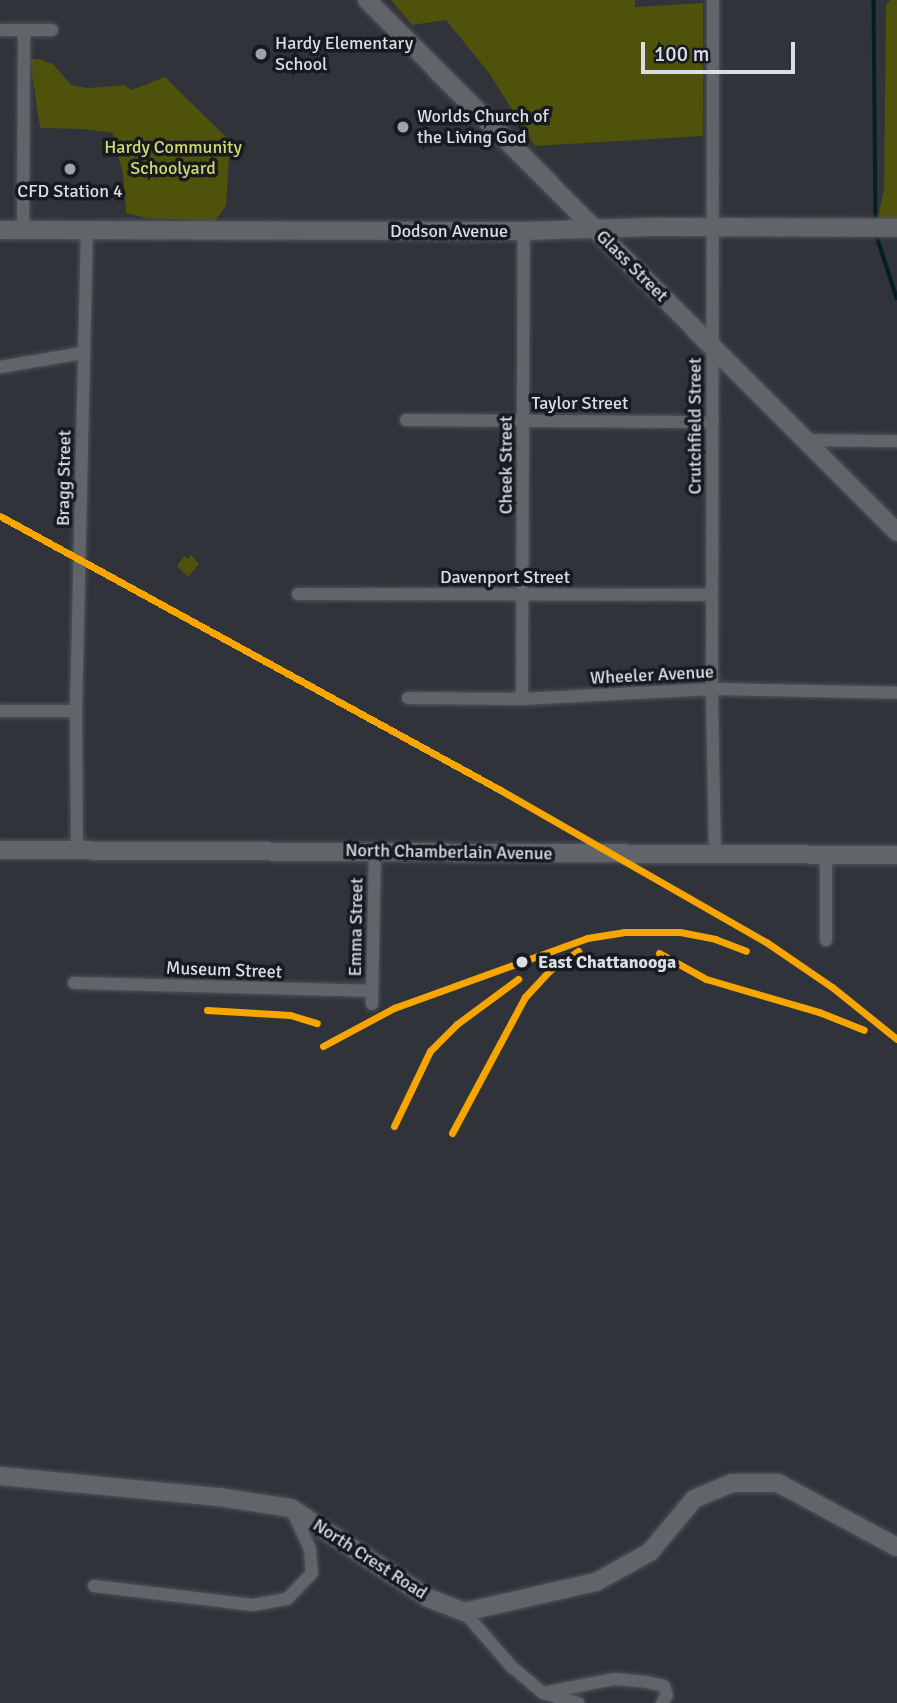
<!DOCTYPE html>
<style>
body{margin:0}
#map{position:relative;width:897px;height:1703px;overflow:hidden;background:#303339;font-family:Signika,sans-serif}
div>[style]{position:absolute}
.green>*{inset:0;background:#4f520a}
.stream>*{height:3.5px;margin:-1.75px;padding:0 1.75px;transform-origin:1.75px;border-radius:1.75px;background:#041e25}
.roads{filter:drop-shadow(0 0 2px #4f5257) drop-shadow(0 0 2px #4f5257)}
.street>*{height:12px;margin:-6px;padding:0 6px;transform-origin:6px;border-radius:6px;background:#616469}
.secondary>*{height:18px;margin:-9px;padding:0 9px;transform-origin:9px;border-radius:9px;background:#616469}
.rail-1>*{height:7px;margin:-3.5px;padding:0 3.5px;transform-origin:3.5px;border-radius:3.5px;background:#f7a600}
.dots>*{width:19px;height:19px;translate:-50% -50%;box-sizing:border-box;border:4px solid #171a1f;border-radius:50%}
span{translate:-50% -50%;white-space:nowrap;text-align:center;line-height:1.15;-webkit-text-stroke:7px #171a1f;paint-order:stroke}
.poi-label{font-size:18px;color:#d9dde4}
.left{translate:0 -50%;text-align:left}
.park-label{font-size:18px;color:#d1d872}
.street-label{font-size:18px;color:#d9dde4}
.stop-label{font-size:18px;color:#d9dde4;font-weight:700}
.scale{position:absolute;left:641px;top:42px;width:154px;height:32px;box-sizing:border-box;border:4px solid #d9dde4;border-top:0;padding-left:9px;font-size:21px;line-height:24px;white-space:nowrap;color:#d9dde4;-webkit-text-stroke:5px #171a1f;paint-order:stroke}
</style>
<div id="map">
<div class="green">
<i style="clip-path:polygon(391px 0,635px 0,635px 7px,703px 3px,703px 136px,535px 146px,489px 73px,446px 20px,412px 25px)"></i>
<i style="clip-path:polygon(890px 0,897px 0,897px 219px,878px 219px,884px 189px,886px 6px)"></i>
<i style="clip-path:polygon(39px 59px,53px 64px,71px 85px,88px 88px,124px 85px,132px 90px,165px 77px,230px 141px,226px 206px,215px 221px,147px 218px,126px 213px,123px 174px,113px 133px,85px 129px,40px 128px,30px 59px)"></i>
<i style="clip-path:polygon(191px 555px,199px 564px,188px 577px,177px 566px,184px 556px,188px 559px)"></i>
</div>
<div class="stream">
<i style="left:874px;top:0;width:222px;rotate:89.5deg"></i>
<i style="left:876px;top:233px;width:68px;rotate:72.1deg"></i>
</div>
<div class="roads">
<div class="street">
<i style="left:713px;top:0;width:697px;rotate:90.08deg"></i>
<i style="left:712px;top:697px;width:155px;rotate:88.9deg"></i>
<i style="left:0;top:30px;width:52px"></i>
<i style="left:23px;top:229px;width:197px;rotate:-89.7deg"></i>
<i style="left:0;top:367px;width:84px;rotate:-9.6deg"></i>
<i style="left:406px;top:420px;width:307px;rotate:0.4deg"></i>
<i style="left:809px;top:440px;width:88px;rotate:0.7deg"></i>
<i style="left:298px;top:594px;width:414px;rotate:0.1deg"></i>
<i style="left:408px;top:698px;width:114px;rotate:0.5deg"></i>
<i style="left:522px;top:699px;width:191px;rotate:-3deg"></i>
<i style="left:713px;top:689px;width:184px;rotate:1.2deg"></i>
<i style="left:522px;top:699px;width:468px;rotate:-89.8deg"></i>
<i style="left:0;top:711px;width:76px"></i>
<i style="left:77px;top:849px;width:138px;rotate:-90.4deg"></i>
<i style="left:76px;top:711px;width:479px;rotate:-88.7deg"></i>
<i style="left:826px;top:940px;width:87px;rotate:-90deg"></i>
<i style="left:74px;top:983px;width:298px;rotate:1.5deg"></i>
<i style="left:372px;top:1004px;width:153px;rotate:-88.9deg"></i>
<i style="left:94px;top:1586px;width:160px;rotate:6.8deg"></i>
<i style="left:253px;top:1605px;width:35px;rotate:-10deg"></i>
<i style="left:287px;top:1599px;width:36px;rotate:-46deg"></i>
<i style="left:312px;top:1573px;width:24px;rotate:-95deg"></i>
<i style="left:310px;top:1549px;width:45px;rotate:-114.9deg"></i>
<i style="left:464px;top:1612px;width:73px;rotate:48.9deg"></i>
<i style="left:512px;top:1667px;width:40px;rotate:40deg"></i>
<i style="left:543px;top:1693px;width:37px;rotate:16deg"></i>
<i style="left:543px;top:1693px;width:72px;rotate:-11.2deg"></i>
<i style="left:614px;top:1679px;width:33px;rotate:5deg"></i>
<i style="left:647px;top:1682px;width:17px;rotate:13deg"></i>
<i style="left:664px;top:1686px;width:9px;rotate:72deg"></i>
<i style="left:667px;top:1695px;width:9px;rotate:122deg"></i>
</div>
<div class="secondary">
<i style="left:367px;top:0;width:751px;rotate:45.11deg"></i>
<i style="left:0;top:230px;width:524px;rotate:0.11deg"></i>
<i style="left:524px;top:231px;width:127px;rotate:-1.8deg"></i>
<i style="left:651px;top:227px;width:246px;rotate:0.2deg"></i>
<i style="left:0;top:850px;width:897px;rotate:0.32deg"></i>
<i style="left:0;top:1476px;width:220px;rotate:5.5deg"></i>
<i style="left:219px;top:1497px;width:73px;rotate:8.7deg"></i>
<i style="left:291px;top:1508px;width:164px;rotate:33.3deg"></i>
<i style="left:428px;top:1598px;width:39px;rotate:21deg"></i>
<i style="left:464px;top:1612px;width:135px;rotate:-12.8deg"></i>
<i style="left:596px;top:1582px;width:62px;rotate:-29.1deg"></i>
<i style="left:650px;top:1552px;width:69px;rotate:-50.3deg"></i>
<i style="left:694px;top:1499px;width:41px;rotate:-22.8deg"></i>
<i style="left:732px;top:1483px;width:46px"></i>
<i style="left:778px;top:1483px;width:135px;rotate:28.3deg"></i>
</div>
</div>
<div class="rail-1">
<i style="left:0;top:516px;width:572px;rotate:28.71deg"></i>
<i style="left:502px;top:791px;width:304px;rotate:29.8deg"></i>
<i style="left:766px;top:942px;width:80px;rotate:34.3deg"></i>
<i style="left:832px;top:987px;width:83px;rotate:38.7deg"></i>
<i style="left:659px;top:953px;width:54px;rotate:29deg"></i>
<i style="left:706px;top:979px;width:118px;rotate:16.3deg"></i>
<i style="left:819px;top:1012px;width:48px;rotate:21.8deg"></i>
<i style="left:207px;top:1010px;width:83px;rotate:3.4deg"></i>
<i style="left:290px;top:1015px;width:28px;rotate:17deg"></i>
<i style="left:323px;top:1046px;width:81px;rotate:-28.2deg"></i>
<i style="left:394px;top:1008px;width:205px;rotate:-19.9deg"></i>
<i style="left:587px;top:938px;width:37px;rotate:-9deg"></i>
<i style="left:624px;top:932px;width:56px"></i>
<i style="left:680px;top:932px;width:36px;rotate:11deg"></i>
<i style="left:715px;top:939px;width:33px;rotate:21deg"></i>
<i style="left:394px;top:1126px;width:83px;rotate:-64.4deg"></i>
<i style="left:430px;top:1051px;width:38px;rotate:-45deg"></i>
<i style="left:457px;top:1024px;width:76px;rotate:-36.4deg"></i>
<i style="left:452px;top:1133px;width:154px;rotate:-61.8deg"></i>
<i style="left:525px;top:997px;width:37px;rotate:-47deg"></i>
<i style="left:550px;top:970px;width:34px;rotate:-34deg"></i>
</div>
<div class="dots">
<i style="left:261px;top:54px;background:#9ea2a8"></i>
<i style="left:403px;top:127px;background:#9ea2a8"></i>
<i style="left:70px;top:169px;background:#9ea2a8"></i>
<i style="left:522px;top:962px;background:#d9dde4"></i>
</div>
<div class="poi-label">
<span class="left" style="left:275px;top:54px">Hardy Elementary<br>School</span>
<span class="left" style="left:417px;top:127px">Worlds Church of<br>the Living God</span>
<span style="left:70px;top:191px">CFD Station 4</span>
</div>
<div class="park-label">
<span style="left:173px;top:158px">Hardy Community<br>Schoolyard</span>
</div>
<div class="street-label">
<span style="left:449px;top:231px">Dodson Avenue</span>
<span style="left:632px;top:266px;rotate:45deg">Glass Street</span>
<span style="left:580px;top:403px">Taylor Street</span>
<span style="left:695px;top:426px;rotate:-90deg">Crutchfield Street</span>
<span style="left:506px;top:465px;rotate:-90deg">Cheek Street</span>
<span style="left:64px;top:478px;rotate:-89deg">Bragg Street</span>
<span style="left:505px;top:577px">Davenport Street</span>
<span style="left:652px;top:675px;rotate:-3deg">Wheeler Avenue</span>
<span style="left:449px;top:852px;rotate:1deg">North Chamberlain Avenue</span>
<span style="left:356px;top:927px;rotate:-89deg">Emma Street</span>
<span style="left:224px;top:970px;rotate:2deg">Museum Street</span>
<span style="left:370px;top:1559px;rotate:33deg">North Crest Road</span>
</div>
<div class="stop-label">
<span class="left" style="left:538px;top:962px">East Chattanooga</span>
</div>
<div class="scale">100 m</div>
</div>
